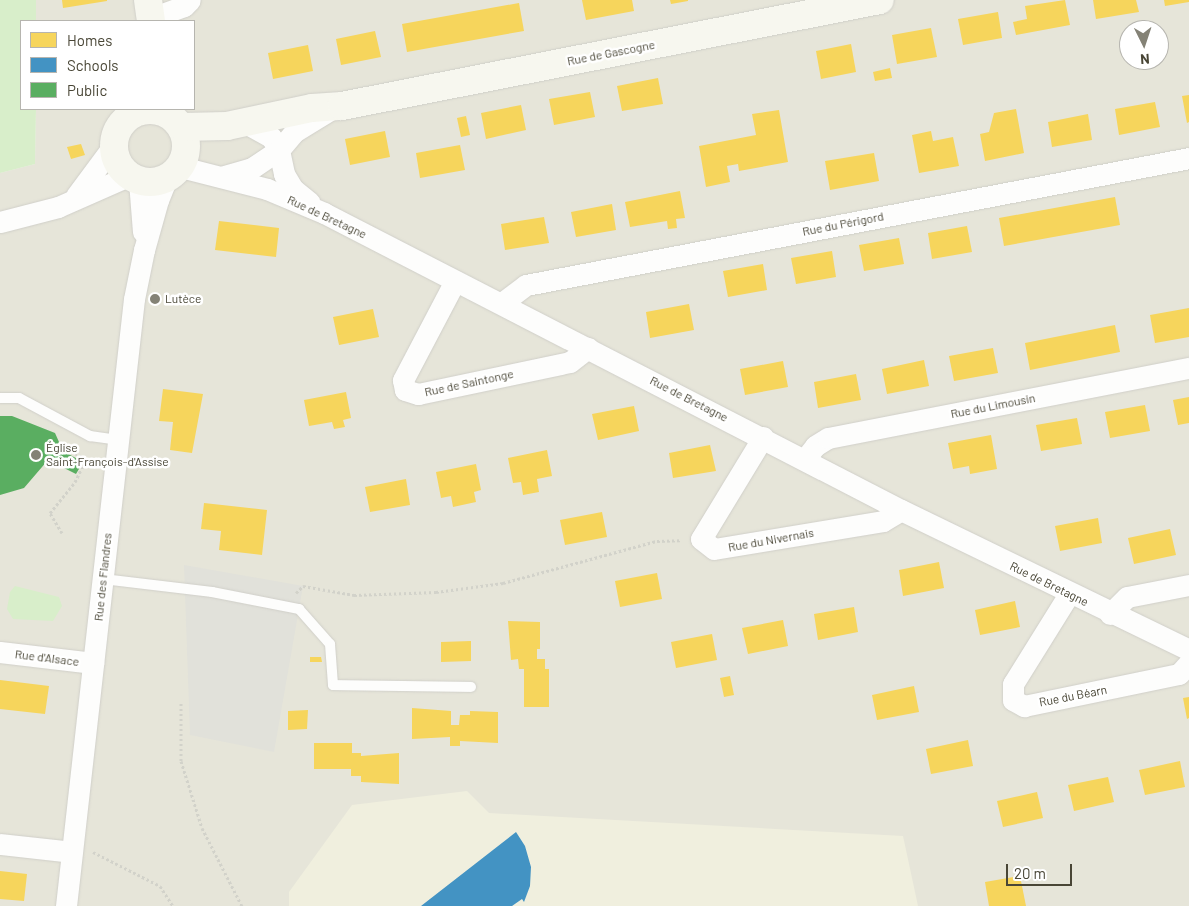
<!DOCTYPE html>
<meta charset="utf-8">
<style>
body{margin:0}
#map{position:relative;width:1189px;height:906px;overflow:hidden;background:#f2f2ec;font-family:Barlow,sans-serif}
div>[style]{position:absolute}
.residential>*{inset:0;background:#e6e5d9}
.education>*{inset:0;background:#f0efde}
.green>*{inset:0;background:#d8eeca}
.parking>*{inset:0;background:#e1e1da}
.homes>*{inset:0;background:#f6d55c}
.schools>*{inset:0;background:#4393c3}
.public>*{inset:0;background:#5aae61}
.path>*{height:3px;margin-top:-1.5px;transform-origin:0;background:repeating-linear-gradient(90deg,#d2d2ca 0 2.5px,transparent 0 5px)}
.roads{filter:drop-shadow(0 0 1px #d0cfc9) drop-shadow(0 0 1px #d0cfc9)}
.lane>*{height:10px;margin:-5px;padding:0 5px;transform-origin:5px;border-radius:5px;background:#fdfdfc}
.street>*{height:21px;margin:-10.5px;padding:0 10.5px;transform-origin:10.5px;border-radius:10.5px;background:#fdfdfc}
.secondary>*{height:28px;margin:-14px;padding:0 14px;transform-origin:14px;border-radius:14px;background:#f7f7ef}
.secondary>.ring{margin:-14px;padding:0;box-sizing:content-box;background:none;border:28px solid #f7f7ef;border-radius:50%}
.dots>*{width:14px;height:14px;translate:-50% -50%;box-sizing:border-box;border:2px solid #fff;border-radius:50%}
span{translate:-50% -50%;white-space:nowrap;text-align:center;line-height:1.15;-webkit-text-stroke:5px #fff;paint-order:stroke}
.street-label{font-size:12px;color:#494636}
.poi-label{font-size:12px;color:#494636}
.left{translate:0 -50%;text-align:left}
.legend{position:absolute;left:20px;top:20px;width:175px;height:90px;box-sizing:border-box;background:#fff;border:1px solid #b6b5af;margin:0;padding:6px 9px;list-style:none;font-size:15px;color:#494636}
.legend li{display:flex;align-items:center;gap:10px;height:25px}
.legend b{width:25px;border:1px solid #b6b5af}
.north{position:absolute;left:1119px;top:20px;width:50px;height:50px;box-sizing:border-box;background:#fff;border:1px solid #b6b5af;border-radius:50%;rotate:176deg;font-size:14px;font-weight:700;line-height:20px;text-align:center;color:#494636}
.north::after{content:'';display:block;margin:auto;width:18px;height:22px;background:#848276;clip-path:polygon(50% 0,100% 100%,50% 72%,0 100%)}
.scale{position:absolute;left:1006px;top:864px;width:66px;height:22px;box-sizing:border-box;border:2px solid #494636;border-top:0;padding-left:6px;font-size:15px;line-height:18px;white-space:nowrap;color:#494636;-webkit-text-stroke:4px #fff;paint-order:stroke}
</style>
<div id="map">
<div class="residential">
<i style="clip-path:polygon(evenodd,36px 0,1189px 0,1189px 906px,0 906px,0 173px,35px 164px,36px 109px,194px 109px,194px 21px,36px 21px,36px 0,1129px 30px,1159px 30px,1159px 60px,1129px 60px,1129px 30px)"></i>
</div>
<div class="education">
<i style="clip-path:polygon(467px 791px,489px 813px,903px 836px,918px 906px,289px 906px,289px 892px,352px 805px)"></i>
</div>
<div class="green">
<i style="clip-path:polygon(0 0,36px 0,36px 21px,21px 21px,21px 109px,36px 109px,35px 164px,0 173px)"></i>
<i style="clip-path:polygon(15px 586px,59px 597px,62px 606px,53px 621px,13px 619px,7px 609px,10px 592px)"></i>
</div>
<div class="parking">
<i style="clip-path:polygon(184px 565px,303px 586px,274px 752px,190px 735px)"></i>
</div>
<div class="homes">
<i style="clip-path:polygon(62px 0,107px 0,107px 1px,63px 8px)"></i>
<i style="clip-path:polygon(582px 0,632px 0,634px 11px,586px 20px)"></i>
<i style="clip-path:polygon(670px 0,688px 0,688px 1px,671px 4px)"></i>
<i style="clip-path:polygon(1065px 0,1070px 25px,1016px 35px,1013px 22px,1027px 19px,1025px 6px)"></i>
<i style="clip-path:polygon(1093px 0,1136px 0,1139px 12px,1096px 19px)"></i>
<i style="clip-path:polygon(1164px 0,1189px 0,1189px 2px,1165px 6px)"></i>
<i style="clip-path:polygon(519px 3px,524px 31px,407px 52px,402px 24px)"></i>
<i style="clip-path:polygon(998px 12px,1002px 38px,963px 45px,958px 19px)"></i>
<i style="clip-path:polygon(931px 28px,937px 57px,897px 64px,892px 35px)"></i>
<i style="clip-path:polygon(375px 31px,381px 57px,341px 65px,336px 39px)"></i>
<i style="clip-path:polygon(851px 44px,856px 72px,821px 79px,816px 51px)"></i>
<i style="clip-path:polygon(308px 45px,313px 71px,273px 79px,268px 53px)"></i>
<i style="clip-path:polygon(890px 68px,892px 78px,875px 81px,873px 72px)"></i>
<i style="clip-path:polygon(658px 78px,663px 104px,622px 111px,617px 86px)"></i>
<i style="clip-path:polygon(590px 92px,595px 117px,554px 125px,549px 99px)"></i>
<i style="clip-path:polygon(1189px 95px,1189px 122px,1187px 123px,1182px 96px)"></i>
<i style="clip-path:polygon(1155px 102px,1160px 127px,1119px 135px,1115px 109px)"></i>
<i style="clip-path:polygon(521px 105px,526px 130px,486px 139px,481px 113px)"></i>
<i style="clip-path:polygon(1016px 109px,1024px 153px,985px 161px,980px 134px,989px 132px,994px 113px)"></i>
<i style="clip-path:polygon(779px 110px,788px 162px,739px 171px,738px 164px,727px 166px,730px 182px,706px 187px,699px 146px,756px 135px,752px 114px)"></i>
<i style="clip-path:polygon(1088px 114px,1092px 140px,1052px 147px,1048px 122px)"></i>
<i style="clip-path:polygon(466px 116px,470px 135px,461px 137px,457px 118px)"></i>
<i style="clip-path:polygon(385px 131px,390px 157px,350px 165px,345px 139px)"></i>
<i style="clip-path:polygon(931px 131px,933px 141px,953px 137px,959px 166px,919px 173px,912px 135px)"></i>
<i style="clip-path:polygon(81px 144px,85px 155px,71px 159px,67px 147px)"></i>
<i style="clip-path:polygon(460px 145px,465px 170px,420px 178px,416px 153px)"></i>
<i style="clip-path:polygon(874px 153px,879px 181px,830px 190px,825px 161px)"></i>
<i style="clip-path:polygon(680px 191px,685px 218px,676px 219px,677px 228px,668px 229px,667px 221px,630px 227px,625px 202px)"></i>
<i style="clip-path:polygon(1115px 197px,1120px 225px,1004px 246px,999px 218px)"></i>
<i style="clip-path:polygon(612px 204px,616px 230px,576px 237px,571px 212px)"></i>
<i style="clip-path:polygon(544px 217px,549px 243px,505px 250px,501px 224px)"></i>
<i style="clip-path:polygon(219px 221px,279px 228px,276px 257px,215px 250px)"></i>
<i style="clip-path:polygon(967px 226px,972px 252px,932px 259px,928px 233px)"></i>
<i style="clip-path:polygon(899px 238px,904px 264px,864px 271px,859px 245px)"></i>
<i style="clip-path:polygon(832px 251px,836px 277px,796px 284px,791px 258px)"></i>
<i style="clip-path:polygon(763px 264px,767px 290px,728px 297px,723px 271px)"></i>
<i style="clip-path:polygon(689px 304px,694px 330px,650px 338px,646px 312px)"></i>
<i style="clip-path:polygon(1189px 308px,1189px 337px,1155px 343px,1150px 315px)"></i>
<i style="clip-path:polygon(373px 309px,379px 337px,339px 345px,333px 317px)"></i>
<i style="clip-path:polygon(1115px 325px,1120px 352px,1030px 370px,1025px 343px)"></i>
<i style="clip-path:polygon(993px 348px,998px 373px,954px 381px,949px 356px)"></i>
<i style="clip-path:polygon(924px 360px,929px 386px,887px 394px,882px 369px)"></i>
<i style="clip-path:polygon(783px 361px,788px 387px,745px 395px,740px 369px)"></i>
<i style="clip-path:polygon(856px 374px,861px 400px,818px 408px,814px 382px)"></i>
<i style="clip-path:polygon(163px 389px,203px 394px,192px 453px,170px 450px,173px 422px,159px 421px)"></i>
<i style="clip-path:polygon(346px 392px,351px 418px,343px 420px,345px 427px,334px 429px,332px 422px,309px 426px,304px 400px)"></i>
<i style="clip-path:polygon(1189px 397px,1189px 423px,1178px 425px,1173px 400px)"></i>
<i style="clip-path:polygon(1145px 405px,1150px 431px,1110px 438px,1105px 412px)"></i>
<i style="clip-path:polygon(634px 406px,639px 431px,598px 440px,592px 414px)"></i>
<i style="clip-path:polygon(1077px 418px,1082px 444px,1041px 451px,1036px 425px)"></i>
<i style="clip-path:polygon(991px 435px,997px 469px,970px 474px,969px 466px,953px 469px,948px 443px)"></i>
<i style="clip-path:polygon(710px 445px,716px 471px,673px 478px,669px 453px)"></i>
<i style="clip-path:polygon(547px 450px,552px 476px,537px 479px,539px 492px,523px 495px,521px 482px,513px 483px,508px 458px)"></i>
<i style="clip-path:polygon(476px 464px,481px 490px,474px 492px,476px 502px,453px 507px,451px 496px,441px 498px,436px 472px)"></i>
<i style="clip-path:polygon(406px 479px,410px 505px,370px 512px,365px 487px)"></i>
<i style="clip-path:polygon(204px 503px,267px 510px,262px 555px,219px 550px,221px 531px,201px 529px)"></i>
<i style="clip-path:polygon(602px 512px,607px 537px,565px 545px,560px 520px)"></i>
<i style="clip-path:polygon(1098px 518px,1102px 543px,1060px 551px,1055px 526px)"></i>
<i style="clip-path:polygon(1170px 529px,1176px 555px,1134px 564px,1128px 538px)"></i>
<i style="clip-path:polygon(939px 562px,944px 588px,903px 596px,899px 570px)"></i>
<i style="clip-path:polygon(657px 573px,662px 599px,620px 607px,615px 581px)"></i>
<i style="clip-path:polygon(1015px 601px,1020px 627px,980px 635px,975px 610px)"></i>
<i style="clip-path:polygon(854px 607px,858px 632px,818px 640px,814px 614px)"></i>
<i style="clip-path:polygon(783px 620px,788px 646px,748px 654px,742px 628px)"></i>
<i style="clip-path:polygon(508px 621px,540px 622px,540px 649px,537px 649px,537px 659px,545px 659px,545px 669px,549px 669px,549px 707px,524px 707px,524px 669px,519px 669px,518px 659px,511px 660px)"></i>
<i style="clip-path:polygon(712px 634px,717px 660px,676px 668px,671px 642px)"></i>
<i style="clip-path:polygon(471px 641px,471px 661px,441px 662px,441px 642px)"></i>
<i style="clip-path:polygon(310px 657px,321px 657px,322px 662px,310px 662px)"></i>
<i style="clip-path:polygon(730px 676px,734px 695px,724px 697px,720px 678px)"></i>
<i style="clip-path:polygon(0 680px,49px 686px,45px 714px,0 709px)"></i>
<i style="clip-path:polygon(914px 686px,919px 712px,877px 720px,872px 695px)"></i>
<i style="clip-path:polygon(1189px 697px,1189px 718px,1187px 719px,1183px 698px)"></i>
<i style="clip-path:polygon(412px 708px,451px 711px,451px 725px,459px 725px,460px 715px,470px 715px,470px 711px,498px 712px,498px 743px,460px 741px,460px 746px,450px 746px,450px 737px,412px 739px)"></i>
<i style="clip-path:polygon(308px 710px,307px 729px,288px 730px,288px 711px)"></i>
<i style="clip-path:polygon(968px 740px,973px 766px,931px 774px,926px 749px)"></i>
<i style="clip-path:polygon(314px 743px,352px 743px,352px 753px,361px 753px,361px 756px,399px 753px,399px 784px,361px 782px,361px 776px,351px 776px,351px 769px,314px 769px)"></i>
<i style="clip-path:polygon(1180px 761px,1185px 787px,1145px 795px,1139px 770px)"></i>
<i style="clip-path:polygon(1108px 777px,1114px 802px,1074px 811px,1068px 785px)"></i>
<i style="clip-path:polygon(1037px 792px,1043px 818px,1003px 827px,997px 801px)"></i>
<i style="clip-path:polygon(0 871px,27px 874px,24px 901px,0 899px)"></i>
<i style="clip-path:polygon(1020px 876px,1026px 906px,989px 906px,985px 882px)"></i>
</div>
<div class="schools">
<i style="clip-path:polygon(516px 832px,525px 846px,531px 867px,530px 886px,524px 902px,522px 899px,512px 906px,421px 906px)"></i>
</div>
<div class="public">
<i style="clip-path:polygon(0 416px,12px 416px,55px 433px,63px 451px,83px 462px,76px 474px,48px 460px,24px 488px,0 495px)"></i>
</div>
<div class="path">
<i style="left:62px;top:533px;width:23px;rotate:-121deg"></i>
<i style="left:50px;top:513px;width:40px;rotate:-51deg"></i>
<i style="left:75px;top:482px;width:25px;rotate:-64deg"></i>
<i style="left:86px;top:459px;width:17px;rotate:-152deg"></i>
<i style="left:71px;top:451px;width:8px;rotate:-97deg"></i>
<i style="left:296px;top:593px;width:10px;rotate:-45deg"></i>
<i style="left:303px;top:586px;width:52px;rotate:10deg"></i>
<i style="left:354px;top:595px;width:82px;rotate:-2.1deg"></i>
<i style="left:436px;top:592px;width:68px;rotate:-7.7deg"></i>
<i style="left:503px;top:583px;width:160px;rotate:-15.3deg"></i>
<i style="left:657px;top:541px;width:23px;rotate:-2deg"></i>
<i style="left:181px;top:703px;width:58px;rotate:90deg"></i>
<i style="left:181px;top:761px;width:70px;rotate:72.6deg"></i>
<i style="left:202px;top:828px;width:88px;rotate:62.9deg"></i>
<i style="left:93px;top:852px;width:75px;rotate:26.9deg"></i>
<i style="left:160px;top:886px;width:24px;rotate:57deg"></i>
</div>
<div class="roads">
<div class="lane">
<i style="left:0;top:398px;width:19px"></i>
<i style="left:19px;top:398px;width:81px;rotate:28.2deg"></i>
<i style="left:90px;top:436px;width:28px;rotate:8deg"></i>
<i style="left:103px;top:579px;width:110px;rotate:6.8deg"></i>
<i style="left:212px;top:592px;width:89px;rotate:11.1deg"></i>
<i style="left:299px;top:609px;width:47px;rotate:48.5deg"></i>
<i style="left:330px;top:644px;width:41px;rotate:85.8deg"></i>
<i style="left:333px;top:685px;width:138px;rotate:0.8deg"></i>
</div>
<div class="street">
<i style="left:151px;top:18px;width:35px;rotate:-20deg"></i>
<i style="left:184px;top:6px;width:8px;rotate:-45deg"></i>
<i style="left:242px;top:121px;width:33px;rotate:29deg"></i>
<i style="left:271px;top:137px;width:15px;rotate:58deg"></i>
<i style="left:279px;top:150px;width:25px;rotate:78deg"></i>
<i style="left:284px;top:174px;width:17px;rotate:59deg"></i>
<i style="left:293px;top:189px;width:21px;rotate:39deg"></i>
<i style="left:181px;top:167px;width:89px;rotate:14.3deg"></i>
<i style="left:267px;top:189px;width:62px;rotate:22.8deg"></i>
<i style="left:324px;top:213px;width:649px;rotate:27.24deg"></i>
<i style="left:901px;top:510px;width:320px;rotate:25.9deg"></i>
<i style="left:224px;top:176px;width:29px;rotate:-16deg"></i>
<i style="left:252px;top:168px;width:32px;rotate:-34deg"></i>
<i style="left:279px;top:150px;width:23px;rotate:-50deg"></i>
<i style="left:294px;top:132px;width:42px;rotate:-31.4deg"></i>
<i style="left:139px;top:181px;width:51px;rotate:85.5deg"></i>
<i style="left:76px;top:196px;width:62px;rotate:-53.5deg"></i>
<i style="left:0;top:222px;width:60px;rotate:-14.5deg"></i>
<i style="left:58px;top:207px;width:77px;rotate:-23.9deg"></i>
<i style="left:455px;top:281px;width:112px;rotate:117.7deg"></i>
<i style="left:403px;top:380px;width:10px;rotate:79deg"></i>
<i style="left:405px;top:390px;width:14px;rotate:17deg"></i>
<i style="left:418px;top:394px;width:155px;rotate:-11.9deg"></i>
<i style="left:570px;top:362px;width:23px;rotate:-38deg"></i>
<i style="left:502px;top:303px;width:30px;rotate:-37deg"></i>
<i style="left:526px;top:285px;width:675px;rotate:-10.84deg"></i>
<i style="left:763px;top:437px;width:119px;rotate:121.3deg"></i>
<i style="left:701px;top:539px;width:16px;rotate:38deg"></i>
<i style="left:714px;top:549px;width:171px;rotate:-9.4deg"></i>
<i style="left:883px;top:521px;width:21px;rotate:-31deg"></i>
<i style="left:805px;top:459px;width:16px;rotate:-52deg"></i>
<i style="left:815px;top:446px;width:15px;rotate:-32deg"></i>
<i style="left:828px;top:438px;width:368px;rotate:-11deg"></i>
<i style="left:1069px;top:594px;width:106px;rotate:121.9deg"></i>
<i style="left:1013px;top:684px;width:16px;rotate:90deg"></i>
<i style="left:1013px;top:700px;width:13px;rotate:29deg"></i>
<i style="left:1024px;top:706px;width:158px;rotate:-11.7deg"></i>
<i style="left:1179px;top:674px;width:15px;rotate:-48deg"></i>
<i style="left:1110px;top:614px;width:24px;rotate:-45deg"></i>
<i style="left:1127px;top:597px;width:63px;rotate:-11deg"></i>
<i style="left:0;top:652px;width:94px;rotate:6.7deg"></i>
<i style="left:0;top:844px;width:72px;rotate:6.3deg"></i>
<i style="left:66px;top:906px;width:611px;rotate:-83.61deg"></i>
<i style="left:134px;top:299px;width:50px;rotate:-78.5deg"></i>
<i style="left:144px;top:250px;width:52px;rotate:-74.4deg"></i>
<i style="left:158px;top:200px;width:24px;rotate:-68deg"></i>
</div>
<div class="secondary">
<i style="left:148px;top:0;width:21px;rotate:82deg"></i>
<i class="ring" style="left:114px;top:110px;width:44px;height:44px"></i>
<i style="left:182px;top:127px;width:45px;rotate:-1.3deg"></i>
<i style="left:227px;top:126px;width:87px;rotate:-12deg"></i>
<i style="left:312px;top:108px;width:30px;rotate:-4deg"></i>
<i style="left:342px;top:106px;width:548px;rotate:-11.15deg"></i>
</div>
</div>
<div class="dots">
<i style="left:155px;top:299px;background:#848276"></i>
<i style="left:36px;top:455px;background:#848276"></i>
</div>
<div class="street-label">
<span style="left:611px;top:53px;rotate:-11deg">Rue de Gascogne</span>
<span style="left:327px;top:217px;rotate:25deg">Rue de Bretagne</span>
<span style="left:843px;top:224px;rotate:-11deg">Rue du Périgord</span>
<span style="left:469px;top:383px;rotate:-12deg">Rue de Saintonge</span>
<span style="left:689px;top:399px;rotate:27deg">Rue de Bretagne</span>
<span style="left:993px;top:406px;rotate:-11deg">Rue du Limousin</span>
<span style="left:771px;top:540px;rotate:-10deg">Rue du Nivernais</span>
<span style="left:103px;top:577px;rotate:-84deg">Rue des Flandres</span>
<span style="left:1049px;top:584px;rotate:26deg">Rue de Bretagne</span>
<span style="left:47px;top:658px;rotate:7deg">Rue d'Alsace</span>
<span style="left:1073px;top:696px;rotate:-11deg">Rue du Béarn</span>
</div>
<div class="poi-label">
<span class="left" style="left:165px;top:299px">Lutèce</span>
<span class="left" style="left:46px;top:455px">Église<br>Saint-François-d'Assise</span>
</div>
<ul class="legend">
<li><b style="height:14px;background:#f6d55c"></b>Homes</li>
<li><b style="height:14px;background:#4393c3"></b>Schools</li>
<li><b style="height:14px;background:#5aae61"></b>Public</li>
</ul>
<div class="north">N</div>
<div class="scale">20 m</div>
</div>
